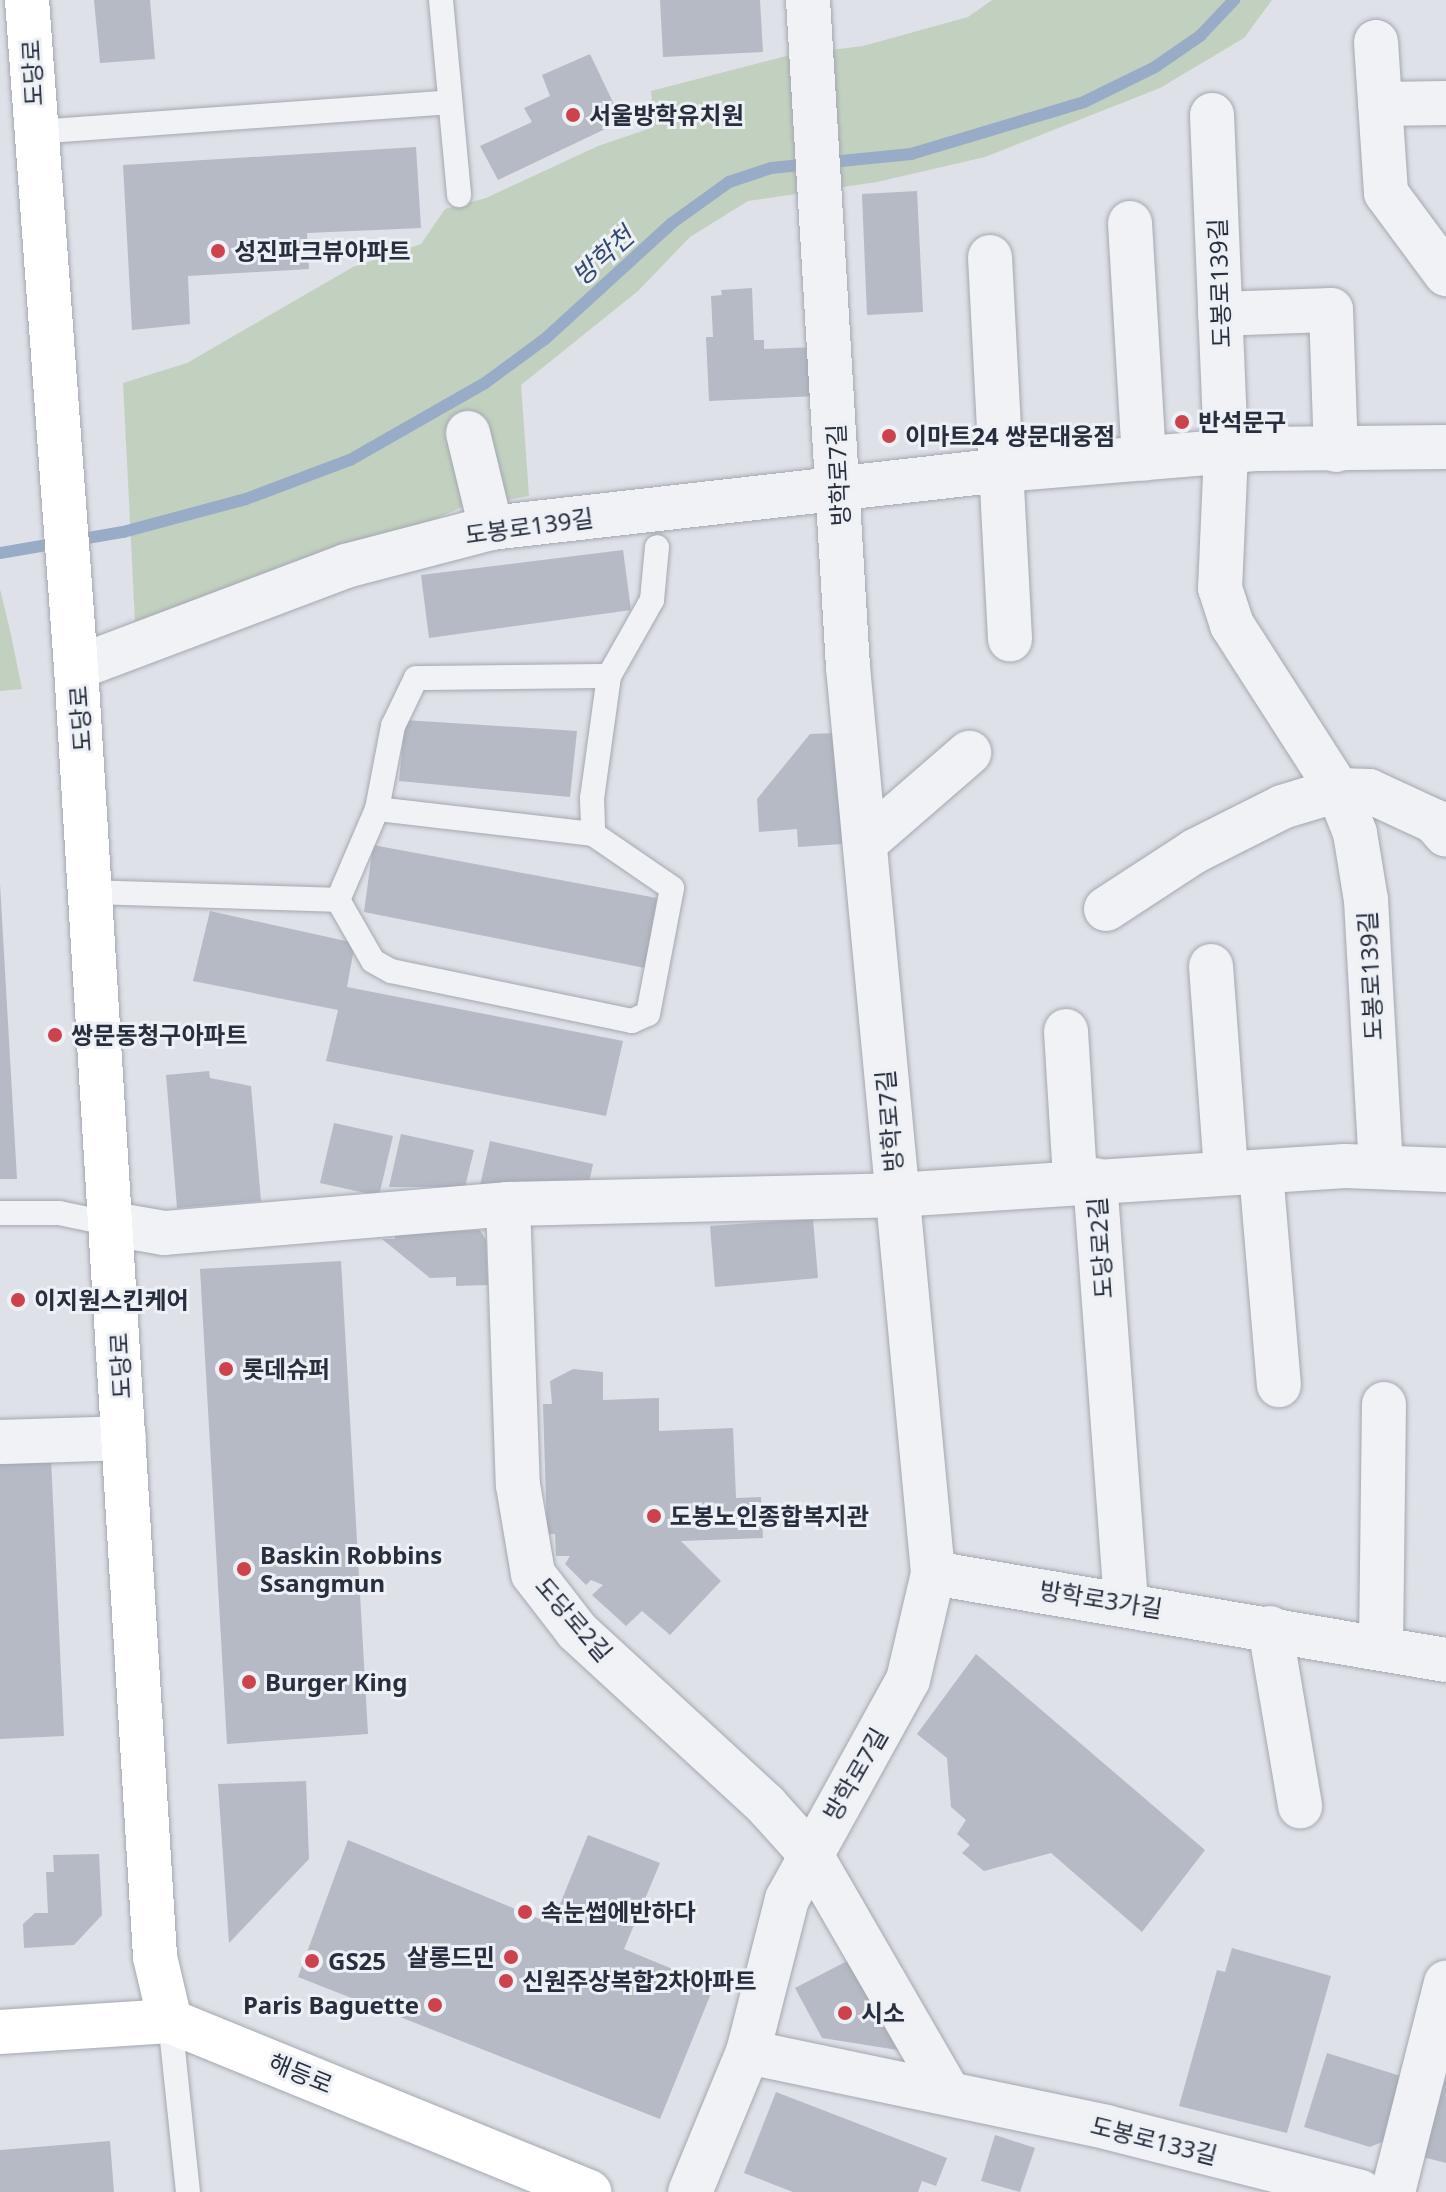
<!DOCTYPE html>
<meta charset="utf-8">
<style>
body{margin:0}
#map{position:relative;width:1446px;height:2192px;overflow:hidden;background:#dee1e7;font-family:"Noto Sans","Noto Sans KR",sans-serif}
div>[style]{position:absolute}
.green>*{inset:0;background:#c2d1bf}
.stream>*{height:12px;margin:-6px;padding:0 6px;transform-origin:6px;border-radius:6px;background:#99acc7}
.building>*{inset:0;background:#b5bac4}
.roads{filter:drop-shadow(0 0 2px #a3a8b1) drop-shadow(0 0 2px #a3a8b1)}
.lane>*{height:24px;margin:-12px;padding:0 12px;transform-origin:12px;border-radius:12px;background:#f1f2f6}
.street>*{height:44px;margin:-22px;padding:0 22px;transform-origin:22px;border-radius:22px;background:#f1f2f6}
.secondary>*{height:44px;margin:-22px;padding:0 22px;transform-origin:22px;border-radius:22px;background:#fff}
.dots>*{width:22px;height:22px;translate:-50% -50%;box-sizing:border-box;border:4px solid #edf0f5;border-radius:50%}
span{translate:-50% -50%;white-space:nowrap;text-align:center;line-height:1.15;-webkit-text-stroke:6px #edf0f5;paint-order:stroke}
.street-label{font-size:24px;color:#272e3e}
.poi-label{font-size:24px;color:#272e3e;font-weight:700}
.left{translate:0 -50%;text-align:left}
.right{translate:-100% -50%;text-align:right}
.water-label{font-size:26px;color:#324971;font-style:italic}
</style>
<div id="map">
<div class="green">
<i style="clip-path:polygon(992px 0,1272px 0,1244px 38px,1160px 88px,985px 157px,877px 182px,748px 201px,690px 237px,638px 291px,521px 385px,529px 496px,460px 508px,412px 529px,135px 622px,123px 383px,187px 363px,353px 267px,421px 244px,445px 209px,486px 198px,598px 146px,654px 127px,651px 91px,790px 55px,863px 46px,968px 17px)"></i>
<i style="clip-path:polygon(0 589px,10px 630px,22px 689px,0 691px)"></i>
</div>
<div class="stream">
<i style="left:0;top:553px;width:125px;rotate:-9.7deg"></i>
<i style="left:123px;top:532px;width:127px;rotate:-15deg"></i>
<i style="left:246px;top:499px;width:111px;rotate:-20.6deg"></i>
<i style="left:350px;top:460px;width:155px;rotate:-29.7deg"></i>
<i style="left:485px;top:383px;width:74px;rotate:-36.3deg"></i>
<i style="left:545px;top:339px;width:172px;rotate:-42.4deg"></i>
<i style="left:672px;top:223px;width:70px;rotate:-35.7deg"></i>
<i style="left:729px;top:182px;width:44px;rotate:-18.4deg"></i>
<i style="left:771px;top:168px;width:141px;rotate:-5.7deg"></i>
<i style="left:911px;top:154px;width:181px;rotate:-16.7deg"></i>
<i style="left:1084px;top:102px;width:79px;rotate:-26.2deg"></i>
<i style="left:1155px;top:67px;width:55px;rotate:-34.6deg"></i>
<i style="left:1200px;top:36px;width:50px;rotate:-46.6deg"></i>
</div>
<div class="building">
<i style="clip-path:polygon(94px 0,150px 0,155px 59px,100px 63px)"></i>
<i style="clip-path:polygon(660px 0,760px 0,763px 52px,663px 57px)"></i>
<i style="clip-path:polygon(590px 54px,622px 121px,498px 180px,480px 146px,532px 122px,524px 108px,550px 96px,542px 75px)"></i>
<i style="clip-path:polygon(416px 147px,421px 228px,307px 233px,309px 269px,188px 276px,190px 324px,132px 330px,123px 165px)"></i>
<i style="clip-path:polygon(917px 191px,923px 312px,867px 315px,862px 194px)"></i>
<i style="clip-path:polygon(752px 288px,754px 340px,764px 340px,764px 349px,816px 347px,818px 396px,709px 401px,706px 337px,713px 337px,711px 296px,722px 295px,721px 290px)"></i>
<i style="clip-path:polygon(623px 550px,631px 610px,429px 638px,421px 575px)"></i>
<i style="clip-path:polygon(405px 720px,577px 731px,570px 797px,399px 781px)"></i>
<i style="clip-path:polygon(835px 733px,842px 844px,798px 847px,797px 829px,759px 832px,757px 799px,810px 734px)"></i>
<i style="clip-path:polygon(373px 845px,657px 898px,645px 968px,364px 912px)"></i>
<i style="clip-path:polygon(0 884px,17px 1179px,0 1179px)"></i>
<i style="clip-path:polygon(210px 911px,355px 943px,347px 987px,623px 1041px,606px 1116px,326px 1061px,338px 1010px,193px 981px)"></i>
<i style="clip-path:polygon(209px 1071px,210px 1078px,251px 1086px,261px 1201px,177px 1208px,166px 1075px)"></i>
<i style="clip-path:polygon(334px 1123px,393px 1136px,379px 1196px,320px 1183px)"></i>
<i style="clip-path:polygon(401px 1134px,474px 1150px,465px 1187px,389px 1187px)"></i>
<i style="clip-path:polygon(490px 1141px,593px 1164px,589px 1183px,480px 1185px)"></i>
<i style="clip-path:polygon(813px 1219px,818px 1278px,715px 1287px,710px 1226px)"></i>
<i style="clip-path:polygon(480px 1230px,486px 1240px,488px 1285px,456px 1286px,456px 1277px,430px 1278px,382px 1239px,395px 1239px,395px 1233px)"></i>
<i style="clip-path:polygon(341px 1261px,368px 1734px,227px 1744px,200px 1269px)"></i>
<i style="clip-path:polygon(573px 1369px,603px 1372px,603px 1400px,659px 1398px,659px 1431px,733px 1428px,736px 1498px,761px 1497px,763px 1538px,681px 1541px,721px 1581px,670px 1635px,642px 1611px,626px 1626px,592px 1595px,603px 1585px,591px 1580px,586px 1585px,565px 1564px,570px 1556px,556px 1556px,555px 1534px,547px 1534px,543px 1404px,552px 1404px,550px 1381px)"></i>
<i style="clip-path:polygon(51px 1459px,64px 1736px,0 1739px,0 1462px)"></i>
<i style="clip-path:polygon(976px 1654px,1205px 1850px,1142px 1932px,1051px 1853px,984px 1871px,962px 1853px,970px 1845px,957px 1834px,966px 1820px,951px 1807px,947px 1758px,917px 1734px)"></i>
<i style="clip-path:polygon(306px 1781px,309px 1859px,229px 1943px,218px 1784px)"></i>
<i style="clip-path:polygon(588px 1835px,660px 1863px,624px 1949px,714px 1986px,660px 2119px,298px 1977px,348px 1840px,552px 1924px)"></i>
<i style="clip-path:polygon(99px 1854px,102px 1915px,74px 1945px,24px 1948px,23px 1924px,35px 1913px,48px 1913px,46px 1872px,54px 1872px,53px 1855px)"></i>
<i style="clip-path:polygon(1232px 1948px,1331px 1976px,1287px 2133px,1179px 2106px,1217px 1970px,1225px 1972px)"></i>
<i style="clip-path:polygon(851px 1959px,904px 2051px,822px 2038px,795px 1988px)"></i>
<i style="clip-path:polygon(1327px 2053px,1407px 2078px,1389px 2139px,1370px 2147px,1304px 2127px)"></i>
<i style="clip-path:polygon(1446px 2076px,1446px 2163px,1423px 2157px)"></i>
<i style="clip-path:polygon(776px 2092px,947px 2158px,936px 2186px,922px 2181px,918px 2192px,793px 2192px,744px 2173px)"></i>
<i style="clip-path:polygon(995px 2135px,1035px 2148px,1020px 2192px,981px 2181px)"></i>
<i style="clip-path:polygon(110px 2141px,114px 2192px,0 2192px,0 2150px)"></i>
</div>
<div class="roads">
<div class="lane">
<i style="left:441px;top:0;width:196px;rotate:84.7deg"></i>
<i style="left:35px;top:132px;width:416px;rotate:-4.1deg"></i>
<i style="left:609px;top:676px;width:87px;rotate:-60.5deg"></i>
<i style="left:652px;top:600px;width:53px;rotate:-84.6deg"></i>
<i style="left:377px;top:809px;width:85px;rotate:-79.1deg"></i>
<i style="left:393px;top:726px;width:53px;rotate:-64.4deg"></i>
<i style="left:416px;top:678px;width:193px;rotate:-0.6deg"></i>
<i style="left:609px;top:676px;width:123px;rotate:97.9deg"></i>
<i style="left:592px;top:798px;width:36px;rotate:88deg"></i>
<i style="left:90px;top:892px;width:248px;rotate:1.8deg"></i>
<i style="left:338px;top:900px;width:70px;rotate:60.2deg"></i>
<i style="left:373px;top:961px;width:21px;rotate:29deg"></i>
<i style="left:391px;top:971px;width:246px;rotate:11.7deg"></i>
<i style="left:632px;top:1021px;width:17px;rotate:-24deg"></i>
<i style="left:648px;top:1014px;width:128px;rotate:-79.2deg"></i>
<i style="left:672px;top:888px;width:96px;rotate:-145.6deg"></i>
<i style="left:593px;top:834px;width:217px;rotate:-173.4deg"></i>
<i style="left:377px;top:809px;width:99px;rotate:113.2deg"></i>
<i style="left:0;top:1213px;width:59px"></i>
<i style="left:59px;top:1213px;width:54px;rotate:11.7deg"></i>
<i style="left:170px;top:2021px;width:172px;rotate:84deg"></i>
</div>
<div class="street">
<i style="left:1376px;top:42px;width:151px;rotate:86.2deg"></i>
<i style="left:1386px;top:193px;width:101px;rotate:53.5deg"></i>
<i style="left:1380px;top:104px;width:66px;rotate:-0.9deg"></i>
<i style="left:1212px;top:115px;width:337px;rotate:87.6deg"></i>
<i style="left:1226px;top:452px;width:136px;rotate:92.5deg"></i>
<i style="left:1220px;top:588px;width:39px;rotate:72deg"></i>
<i style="left:1232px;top:625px;width:196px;rotate:57.3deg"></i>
<i style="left:1338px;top:790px;width:46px;rotate:68.4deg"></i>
<i style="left:1355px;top:833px;width:68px;rotate:80.7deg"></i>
<i style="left:1366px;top:900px;width:266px;rotate:86.8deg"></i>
<i style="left:1130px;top:223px;width:236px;rotate:86.6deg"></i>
<i style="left:990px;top:257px;width:383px;rotate:87deg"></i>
<i style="left:1220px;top:314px;width:111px;rotate:-2.1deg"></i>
<i style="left:1331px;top:310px;width:140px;rotate:88deg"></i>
<i style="left:468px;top:433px;width:98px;rotate:76.4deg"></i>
<i style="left:76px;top:668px;width:289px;rotate:-20.7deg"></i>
<i style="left:346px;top:566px;width:150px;rotate:-14.7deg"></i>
<i style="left:491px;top:528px;width:514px;rotate:-6.48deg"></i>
<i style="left:1002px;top:470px;width:257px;rotate:-4.7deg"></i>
<i style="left:1258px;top:449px;width:188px;rotate:-0.6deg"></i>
<i style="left:865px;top:843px;width:138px;rotate:-40.9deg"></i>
<i style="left:1106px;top:909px;width:106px;rotate:-33.1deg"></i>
<i style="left:1195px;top:851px;width:97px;rotate:-26.8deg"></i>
<i style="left:1282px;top:807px;width:59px;rotate:-16.9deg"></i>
<i style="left:1338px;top:790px;width:31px;rotate:2deg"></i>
<i style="left:1369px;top:791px;width:72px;rotate:24.8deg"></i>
<i style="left:1434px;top:821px;width:18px;rotate:49deg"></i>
<i style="left:1211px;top:966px;width:207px;rotate:85.8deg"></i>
<i style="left:1066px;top:1031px;width:149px;rotate:86.5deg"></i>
<i style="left:1261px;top:1172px;width:214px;rotate:85.2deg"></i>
<i style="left:1095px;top:1180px;width:424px;rotate:85.8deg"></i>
<i style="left:508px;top:1204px;width:281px;rotate:88deg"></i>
<i style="left:518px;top:1485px;width:90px;rotate:80.4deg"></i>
<i style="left:533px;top:1574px;width:72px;rotate:52.3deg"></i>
<i style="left:577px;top:1631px;width:257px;rotate:42.6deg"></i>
<i style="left:766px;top:1805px;width:67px;rotate:48deg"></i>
<i style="left:811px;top:1855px;width:272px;rotate:60deg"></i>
<i style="left:112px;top:1224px;width:53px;rotate:9.8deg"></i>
<i style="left:164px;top:1233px;width:345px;rotate:-4.8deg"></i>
<i style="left:508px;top:1204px;width:388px;rotate:-1.3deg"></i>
<i style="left:896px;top:1195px;width:450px;rotate:-3.7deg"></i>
<i style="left:1345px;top:1166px;width:101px;rotate:2.3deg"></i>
<i style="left:0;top:1442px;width:124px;rotate:-1.8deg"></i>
<i style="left:933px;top:1573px;width:520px;rotate:9.63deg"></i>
<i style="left:1270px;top:1628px;width:181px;rotate:80.4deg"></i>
<i style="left:1381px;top:1648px;width:244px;rotate:-89.3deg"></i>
<i style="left:748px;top:2052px;width:366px;rotate:11.8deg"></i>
<i style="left:1106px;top:2127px;width:263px;rotate:14.3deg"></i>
<i style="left:690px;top:2192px;width:152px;rotate:-67.5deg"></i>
<i style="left:748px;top:2052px;width:158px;rotate:-75.7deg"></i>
<i style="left:787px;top:1899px;width:250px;rotate:-61.1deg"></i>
<i style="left:908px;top:1680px;width:110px;rotate:-76.8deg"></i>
<i style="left:933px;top:1573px;width:910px;rotate:-95.36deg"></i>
<i style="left:848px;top:667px;width:668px;rotate:-93.43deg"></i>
<i style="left:1393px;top:2192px;width:216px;rotate:-75.8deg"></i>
</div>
<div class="secondary">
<i style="left:27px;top:0;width:670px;rotate:85.8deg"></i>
<i style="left:76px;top:668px;width:1291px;rotate:86.49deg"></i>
<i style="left:155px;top:1957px;width:66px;rotate:76.8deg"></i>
<i style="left:0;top:2032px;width:170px;rotate:-3.7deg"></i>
<i style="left:170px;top:2021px;width:453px;rotate:22.2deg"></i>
</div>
</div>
<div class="dots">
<i style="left:573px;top:115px;background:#cc434d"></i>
<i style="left:218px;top:251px;background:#cc434d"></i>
<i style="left:1182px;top:422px;background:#cc434d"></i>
<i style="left:889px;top:436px;background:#cc434d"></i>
<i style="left:55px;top:1035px;background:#cc434d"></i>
<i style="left:18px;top:1300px;background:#cc434d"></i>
<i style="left:226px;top:1369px;background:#cc434d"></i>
<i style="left:654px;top:1516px;background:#cc434d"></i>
<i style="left:244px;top:1569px;background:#cc434d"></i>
<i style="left:249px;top:1682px;background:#cc434d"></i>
<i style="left:525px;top:1912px;background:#cc434d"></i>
<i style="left:511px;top:1957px;background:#cc434d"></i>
<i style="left:312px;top:1961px;background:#cc434d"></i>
<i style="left:506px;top:1981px;background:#cc434d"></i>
<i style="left:435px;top:2005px;background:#cc434d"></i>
<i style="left:845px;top:2013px;background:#cc434d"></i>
</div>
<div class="street-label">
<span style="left:32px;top:73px;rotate:-93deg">도당로</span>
<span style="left:1219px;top:283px;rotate:-92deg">도봉로139길</span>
<span style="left:838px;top:475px;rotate:-93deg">방학로7길</span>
<span style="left:529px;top:526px;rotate:-8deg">도봉로139길</span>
<span style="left:80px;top:719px;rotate:-94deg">도당로</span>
<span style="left:1370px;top:976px;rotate:-93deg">도봉로139길</span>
<span style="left:889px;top:1121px;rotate:-95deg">방학로7길</span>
<span style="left:1100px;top:1248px;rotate:-94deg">도당로2길</span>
<span style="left:120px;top:1366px;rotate:-93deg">도당로</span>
<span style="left:1101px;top:1599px;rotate:9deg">방학로3가길</span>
<span style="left:574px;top:1619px;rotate:49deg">도당로2길</span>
<span style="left:855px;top:1774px;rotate:-60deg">방학로7길</span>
<span style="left:301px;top:2073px;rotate:22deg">해등로</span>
<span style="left:1154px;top:2140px;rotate:14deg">도봉로133길</span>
</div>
<div class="poi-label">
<span class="left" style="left:589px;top:115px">서울방학유치원</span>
<span class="left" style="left:234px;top:251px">성진파크뷰아파트</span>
<span class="left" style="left:1198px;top:422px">반석문구</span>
<span class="left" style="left:905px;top:436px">이마트24 쌍문대웅점</span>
<span class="left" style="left:71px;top:1035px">쌍문동청구아파트</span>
<span class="left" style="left:34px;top:1300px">이지원스킨케어</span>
<span class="left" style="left:242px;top:1369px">롯데슈퍼</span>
<span class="left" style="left:670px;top:1516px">도봉노인종합복지관</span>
<span class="left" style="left:260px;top:1569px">Baskin Robbins<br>Ssangmun</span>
<span class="left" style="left:265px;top:1682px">Burger King</span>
<span class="left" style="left:541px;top:1912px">속눈썹에반하다</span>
<span class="right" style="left:495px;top:1957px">살롱드민</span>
<span class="left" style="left:328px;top:1961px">GS25</span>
<span class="left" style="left:522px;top:1981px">신원주상복합2차아파트</span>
<span class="right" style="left:419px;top:2005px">Paris Baguette</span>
<span class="left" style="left:861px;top:2013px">시소</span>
</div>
<div class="water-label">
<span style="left:603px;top:256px;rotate:-42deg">방학천</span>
</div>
</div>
